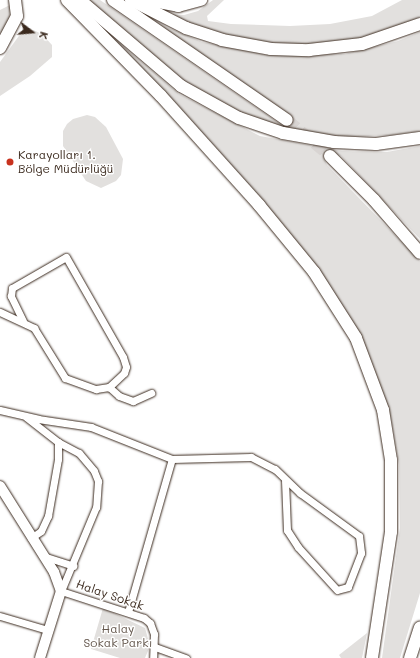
<!DOCTYPE html>
<meta charset="utf-8">
<style>
body{margin:0}
#map{position:relative;width:420px;height:658px;overflow:hidden;background:#fff;font-family:Mali,sans-serif}
div>[style]{position:absolute}
.green>*{inset:0;background:#e2e0de}
.highway-tunnel>*{height:12px;margin-top:-6px;transform-origin:0;background:repeating-linear-gradient(90deg,#d8d4d2 0 12px,transparent 0 18px)}
.roads{filter:drop-shadow(0 0 1px #3b2a1e) drop-shadow(0 0 1px #3b2a1e)}
.street>*{height:7px;margin:-3.5px;padding:0 3.5px;transform-origin:3.5px;border-radius:3.5px;background:#fff}
.secondary>*{height:10px;margin:-5px;padding:0 5px;transform-origin:5px;border-radius:5px;background:#fff}
.highway>*{height:12px;margin:-6px;padding:0 6px;transform-origin:6px;border-radius:6px;background:#fff}
.dots>*{width:11px;height:11px;translate:-50% -50%;box-sizing:border-box;border:2px solid #fff;border-radius:50%}
span{translate:-50% -50%;white-space:nowrap;text-align:center;line-height:1.15;-webkit-text-stroke:3px #fff;paint-order:stroke}
.poi-label{font-size:12px;color:#3b2a1e}
.left{translate:0 -50%;text-align:left}
.street-label{font-size:12px;color:#3b2a1e}
.park-label{font-size:12px;color:#65584e}
.north{position:absolute;left:12px;top:12px;width:40px;height:40px;-webkit-text-stroke:3px #fff;paint-order:stroke;rotate:106deg;font-size:11px;font-weight:700;line-height:16px;text-align:center;color:#3b2a1e}
.north::after{content:'';display:block;margin:auto;width:14px;height:18px;background:#3b2a1e;clip-path:polygon(50% 0,100% 100%,50% 72%,0 100%)}
</style>
<div id="map">
<div class="green">
<i style="clip-path:polygon(87px 0,100px 0,283px 126px,290px 117px,157px 23px,202px 42px,267px 55px,345px 54px,398px 41px,420px 32px,420px 131px,391px 135px,346px 137px,310px 133px,290px 130px,223px 106px,190px 87px)"></i>
<i style="clip-path:polygon(213px 0,224px 0,207px 16px,208px 21px,231px 24px,290px 26px,330px 24px,372px 16px,402px 0,420px 0,420px 17px,400px 26px,349px 42px,312px 45px,268px 44px,226px 36px,196px 26px,169px 14px,184px 15px,198px 11px)"></i>
<i style="clip-path:polygon(10px 5px,9px 20px,0 39px,0 10px)"></i>
<i style="clip-path:polygon(31px 29px,42px 34px,52px 45px,52px 57px,30px 76px,0 96px,0 62px,21px 33px)"></i>
<i style="clip-path:polygon(117px 41px,179px 94px,260px 136px,342px 151px,387px 152px,420px 146px,420px 239px,341px 156px,330px 151px,324px 159px,327px 165px,420px 261px,420px 593px,400px 658px,382px 658px,400px 528px,399px 465px,391px 418px,364px 343px,332px 289px,308px 257px)"></i>
<i style="clip-path:polygon(87px 115px,95px 117px,106px 127px,123px 159px,121px 175px,116px 181px,101px 188px,86px 181px,63px 146px,63px 131px,67px 124px,73px 119px)"></i>
<i style="clip-path:polygon(103px 608px,145px 628px,150px 646px,145px 658px,120px 658px,91px 649px)"></i>
<i style="clip-path:polygon(367px 633px,362px 658px,341px 658px,339px 655px)"></i>
</div>
<div class="highway-tunnel">
<i style="left:287px;top:120px;width:56px;rotate:39.9deg"></i>
</div>
<div class="roads">
<div class="street">
<i style="left:0;top:312px;width:38px;rotate:25deg"></i>
<i style="left:34px;top:328px;width:59px;rotate:58.2deg"></i>
<i style="left:65px;top:378px;width:33px;rotate:20deg"></i>
<i style="left:96px;top:389px;width:13px;rotate:-9deg"></i>
<i style="left:109px;top:387px;width:13px;rotate:42deg"></i>
<i style="left:119px;top:396px;width:15px;rotate:20deg"></i>
<i style="left:133px;top:401px;width:20px;rotate:-24deg"></i>
<i style="left:23px;top:321px;width:28px;rotate:-116deg"></i>
<i style="left:11px;top:296px;width:8px;rotate:-83deg"></i>
<i style="left:12px;top:288px;width:62px;rotate:-29.9deg"></i>
<i style="left:66px;top:257px;width:115px;rotate:60.3deg"></i>
<i style="left:123px;top:357px;width:10px;rotate:73deg"></i>
<i style="left:126px;top:367px;width:6px;rotate:108deg"></i>
<i style="left:124px;top:373px;width:21px;rotate:137deg"></i>
<i style="left:0;top:410px;width:39px;rotate:13deg"></i>
<i style="left:38px;top:419px;width:54px;rotate:8.6deg"></i>
<i style="left:91px;top:427px;width:87px;rotate:21.6deg"></i>
<i style="left:172px;top:459px;width:79px;rotate:-1.5deg"></i>
<i style="left:251px;top:457px;width:27px;rotate:27deg"></i>
<i style="left:275px;top:469px;width:35px;rotate:44deg"></i>
<i style="left:300px;top:493px;width:73px;rotate:36.1deg"></i>
<i style="left:359px;top:536px;width:17px;rotate:83deg"></i>
<i style="left:361px;top:553px;width:36px;rotate:111deg"></i>
<i style="left:348px;top:587px;width:11px;rotate:165deg"></i>
<i style="left:337px;top:590px;width:58px;rotate:-132.2deg"></i>
<i style="left:298px;top:547px;width:20px;rotate:-123deg"></i>
<i style="left:287px;top:530px;width:49px;rotate:-92.3deg"></i>
<i style="left:26px;top:417px;width:41px;rotate:38deg"></i>
<i style="left:58px;top:442px;width:24px;rotate:28deg"></i>
<i style="left:79px;top:453px;width:23px;rotate:50deg"></i>
<i style="left:94px;top:471px;width:11px;rotate:68deg"></i>
<i style="left:98px;top:481px;width:26px;rotate:94deg"></i>
<i style="left:96px;top:507px;width:91px;rotate:112.6deg"></i>
<i style="left:61px;top:591px;width:87px;rotate:18deg"></i>
<i style="left:144px;top:618px;width:8px;rotate:40deg"></i>
<i style="left:150px;top:623px;width:12px;rotate:70deg"></i>
<i style="left:154px;top:634px;width:24px;rotate:92deg"></i>
<i style="left:31px;top:538px;width:12px;rotate:-35deg"></i>
<i style="left:41px;top:531px;width:17px;rotate:-65deg"></i>
<i style="left:48px;top:516px;width:58px;rotate:-80deg"></i>
<i style="left:58px;top:459px;width:17px;rotate:-90deg"></i>
<i style="left:43px;top:556px;width:32px;rotate:18deg"></i>
<i style="left:128px;top:612px;width:159px;rotate:-74deg"></i>
<i style="left:0;top:616px;width:50px;rotate:16.3deg"></i>
<i style="left:155px;top:647px;width:33px;rotate:20deg"></i>
</div>
<div class="secondary">
<i style="left:0;top:486px;width:102px;rotate:57.9deg"></i>
<i style="left:54px;top:572px;width:20px;rotate:70deg"></i>
<i style="left:61px;top:591px;width:70px;rotate:107.4deg"></i>
</div>
<div class="highway">
<i style="left:67px;top:0;width:134px;rotate:45.6deg"></i>
<i style="left:161px;top:96px;width:147px;rotate:48deg"></i>
<i style="left:259px;top:205px;width:87px;rotate:50.6deg"></i>
<i style="left:314px;top:272px;width:78px;rotate:57.5deg"></i>
<i style="left:356px;top:338px;width:77px;rotate:69.4deg"></i>
<i style="left:383px;top:410px;width:51px;rotate:80.9deg"></i>
<i style="left:391px;top:460px;width:72px;rotate:90deg"></i>
<i style="left:391px;top:532px;width:127px;rotate:98.6deg"></i>
<i style="left:80px;top:0;width:133px;rotate:40.4deg"></i>
<i style="left:181px;top:86px;width:66px;rotate:28.9deg"></i>
<i style="left:239px;top:118px;width:46px;rotate:18.8deg"></i>
<i style="left:283px;top:133px;width:52px;rotate:10deg"></i>
<i style="left:334px;top:142px;width:42px;rotate:2.7deg"></i>
<i style="left:376px;top:144px;width:44px;rotate:-7.8deg"></i>
<i style="left:113px;top:0;width:211px;rotate:34.6deg"></i>
<i style="left:131px;top:0;width:62px;rotate:27deg"></i>
<i style="left:186px;top:28px;width:38px;rotate:18deg"></i>
<i style="left:222px;top:40px;width:50px;rotate:10.4deg"></i>
<i style="left:271px;top:49px;width:38px;rotate:2deg"></i>
<i style="left:309px;top:50px;width:53px;rotate:-6.5deg"></i>
<i style="left:362px;top:44px;width:61px;rotate:-19deg"></i>
<i style="left:148px;top:0;width:31px;rotate:11deg"></i>
<i style="left:178px;top:6px;width:24px;rotate:-15deg"></i>
<i style="left:0;top:48px;width:36px;rotate:-62deg"></i>
<i style="left:17px;top:16px;width:16px;rotate:-97deg"></i>
<i style="left:330px;top:156px;width:62px;rotate:45deg"></i>
<i style="left:374px;top:200px;width:70px;rotate:49deg"></i>
<i style="left:410px;top:658px;width:32px;rotate:-72deg"></i>
</div>
</div>
<div class="dots">
<i style="left:10px;top:162px;background:#c8321e"></i>
</div>
<div class="poi-label">
<span class="left" style="left:18px;top:162px">Karayolları 1.<br>Bölge Müdürlüğü</span>
</div>
<div class="street-label">
<span style="left:110px;top:595px;rotate:19deg">Halay Sokak</span>
</div>
<div class="park-label">
<span style="left:118px;top:636px">Halay<br>Sokak Parkı</span>
</div>
<div class="north">K</div>
</div>
